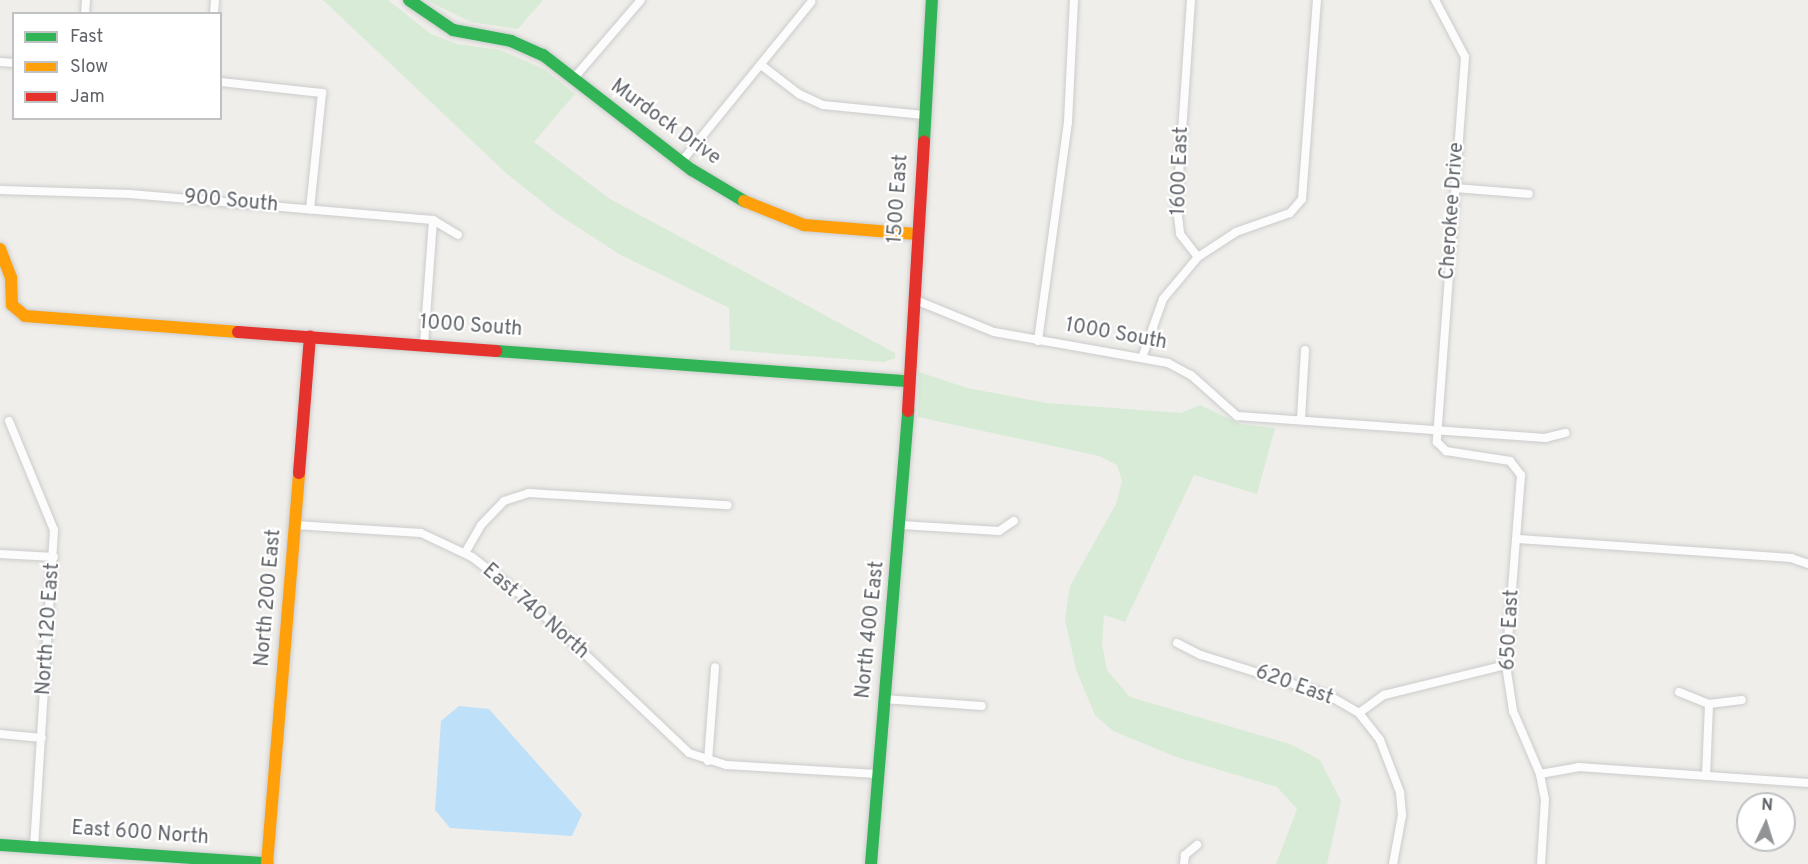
<!DOCTYPE html>
<style>
body{margin:0}
#map{position:relative;width:1808px;height:864px;overflow:hidden;background:#efeeea;font-family:Overpass,sans-serif}
div>[style]{position:absolute}
.green>*{inset:0;background:#d8ebd6}
.water>*{inset:0;background:#bfe0f9}
.roads{filter:drop-shadow(0 0 2px #cbcccc) drop-shadow(0 0 2px #cbcccc)}
.street>*{height:8px;margin:-4px;padding:0 4px;transform-origin:4px;border-radius:4px;background:#fdfcfc}
.fast>*{height:12px;margin:-6px;padding:0 6px;transform-origin:6px;border-radius:6px;background:#30b455}
.slow>*{height:12px;margin:-6px;padding:0 6px;transform-origin:6px;border-radius:6px;background:#ff9f0a}
.jam>*{height:12px;margin:-6px;padding:0 6px;transform-origin:6px;border-radius:6px;background:#e5322d}
span{translate:-50% -50%;white-space:nowrap;text-align:center;line-height:1.15;-webkit-text-stroke:4.5px #fff;paint-order:stroke}
.street-label{font-size:20px;color:#5f6368}
.legend{position:absolute;left:12px;top:12px;width:210px;height:108px;box-sizing:border-box;background:#fff;border:2px solid #bfc1c3;margin:0;padding:8px 10px;list-style:none;font-size:18px;color:#5f6368}
.legend li{display:flex;align-items:center;gap:12px;height:30px}
.legend b{width:30px;border:2px solid #bfc1c3}
.north{position:absolute;left:1736px;top:792px;width:60px;height:60px;box-sizing:border-box;background:#fff;border:2px solid #bfc1c3;border-radius:50%;rotate:4deg;font-size:16px;font-weight:700;line-height:24px;text-align:center;color:#5f6368}
.north::after{content:'';display:block;margin:auto;width:21px;height:27px;background:#919496;clip-path:polygon(50% 0,100% 100%,50% 72%,0 100%)}
</style>
<div id="map">
<div class="green">
<i style="clip-path:polygon(323px 0,388px 0,431px 34px,457px 44px,500px 50px,544px 69px,575px 94px,534px 142px,610px 199px,895px 353px,895px 358px,884px 362px,730px 350px,729px 308px,619px 254px,556px 213px,506px 173px)"></i>
<i style="clip-path:polygon(426px 0,543px 0,518px 29px,471px 22px)"></i>
<i style="clip-path:polygon(919px 372px,967px 388px,1047px 403px,1181px 413px,1200px 405px,1240px 424px,1275px 428px,1257px 494px,1194px 475px,1125px 622px,1104px 615px,1102px 644px,1107px 670px,1130px 697px,1290px 744px,1320px 760px,1341px 801px,1327px 864px,1276px 864px,1297px 809px,1277px 787px,1176px 757px,1113px 731px,1095px 715px,1076px 670px,1065px 619px,1070px 586px,1116px 504px,1122px 481px,1117px 465px,1099px 456px,918px 417px)"></i>
</div>
<div class="water">
<i style="clip-path:polygon(459px 706px,489px 709px,582px 814px,572px 836px,450px 828px,435px 810px,441px 721px)"></i>
</div>
<div class="roads">
<div class="street">
<i style="left:1191px;top:0;width:208px;rotate:93.9deg"></i>
<i style="left:1177px;top:208px;width:26px;rotate:83deg"></i>
<i style="left:1180px;top:234px;width:29px;rotate:52deg"></i>
<i style="left:1435px;top:0;width:64px;rotate:62.2deg"></i>
<i style="left:1465px;top:57px;width:386px;rotate:94.2deg"></i>
<i style="left:1437px;top:442px;width:13px;rotate:45deg"></i>
<i style="left:1446px;top:451px;width:65px;rotate:8.9deg"></i>
<i style="left:1510px;top:461px;width:18px;rotate:52deg"></i>
<i style="left:1521px;top:475px;width:191px;rotate:94.5deg"></i>
<i style="left:1506px;top:665px;width:47px;rotate:81.3deg"></i>
<i style="left:1513px;top:711px;width:69px;rotate:66.8deg"></i>
<i style="left:1540px;top:774px;width:25px;rotate:79deg"></i>
<i style="left:1545px;top:799px;width:65px;rotate:93.5deg"></i>
<i style="left:85px;top:14px;width:14px;rotate:-86deg"></i>
<i style="left:214px;top:14px;width:14px;rotate:-86deg"></i>
<i style="left:0;top:62px;width:14px;rotate:4deg"></i>
<i style="left:761px;top:65px;width:48px;rotate:37.3deg"></i>
<i style="left:799px;top:94px;width:26px;rotate:25deg"></i>
<i style="left:823px;top:105px;width:101px;rotate:5.7deg"></i>
<i style="left:573px;top:79px;width:104px;rotate:-49.3deg"></i>
<i style="left:220px;top:82px;width:103px;rotate:6.2deg"></i>
<i style="left:322px;top:93px;width:117px;rotate:95.9deg"></i>
<i style="left:682px;top:161px;width:205px;rotate:-50.9deg"></i>
<i style="left:1456px;top:188px;width:73px;rotate:4.7deg"></i>
<i style="left:0;top:190px;width:130px;rotate:1.8deg"></i>
<i style="left:130px;top:194px;width:304px;rotate:4.9deg"></i>
<i style="left:433px;top:220px;width:29px;rotate:31deg"></i>
<i style="left:913px;top:299px;width:87px;rotate:22.2deg"></i>
<i style="left:994px;top:332px;width:177px;rotate:10.1deg"></i>
<i style="left:1168px;top:363px;width:26px;rotate:28deg"></i>
<i style="left:1191px;top:375px;width:62px;rotate:41.7deg"></i>
<i style="left:1237px;top:416px;width:309px;rotate:4.1deg"></i>
<i style="left:1545px;top:438px;width:21px;rotate:-14deg"></i>
<i style="left:1038px;top:341px;width:221px;rotate:-82.2deg"></i>
<i style="left:1068px;top:122px;width:122px;rotate:-87.2deg"></i>
<i style="left:424px;top:343px;width:123px;rotate:-85.8deg"></i>
<i style="left:1143px;top:355px;width:59px;rotate:-70.3deg"></i>
<i style="left:1163px;top:299px;width:55px;rotate:-50.2deg"></i>
<i style="left:1198px;top:257px;width:45px;rotate:-33.3deg"></i>
<i style="left:1236px;top:232px;width:57px;rotate:-19.4deg"></i>
<i style="left:1290px;top:213px;width:18px;rotate:-49deg"></i>
<i style="left:1302px;top:199px;width:200px;rotate:-85.7deg"></i>
<i style="left:1301px;top:419px;width:69px;rotate:-86.7deg"></i>
<i style="left:9px;top:421px;width:118px;rotate:67.6deg"></i>
<i style="left:54px;top:530px;width:317px;rotate:93.6deg"></i>
<i style="left:295px;top:525px;width:126px;rotate:3.6deg"></i>
<i style="left:421px;top:533px;width:56px;rotate:25.2deg"></i>
<i style="left:472px;top:557px;width:71px;rotate:37.5deg"></i>
<i style="left:528px;top:600px;width:222px;rotate:43.5deg"></i>
<i style="left:689px;top:753px;width:39px;rotate:18deg"></i>
<i style="left:726px;top:765px;width:151px;rotate:3.4deg"></i>
<i style="left:901px;top:525px;width:98px;rotate:3.5deg"></i>
<i style="left:999px;top:531px;width:18px;rotate:-34deg"></i>
<i style="left:1518px;top:539px;width:274px;rotate:4deg"></i>
<i style="left:1791px;top:558px;width:18px;rotate:19deg"></i>
<i style="left:465px;top:553px;width:32px;rotate:-60deg"></i>
<i style="left:481px;top:525px;width:33px;rotate:-46deg"></i>
<i style="left:504px;top:501px;width:26px;rotate:-18deg"></i>
<i style="left:529px;top:493px;width:199px;rotate:3.5deg"></i>
<i style="left:0;top:554px;width:54px;rotate:3.2deg"></i>
<i style="left:1177px;top:643px;width:27px;rotate:27deg"></i>
<i style="left:1201px;top:655px;width:133px;rotate:17.5deg"></i>
<i style="left:1328px;top:695px;width:36px;rotate:30deg"></i>
<i style="left:1359px;top:713px;width:34px;rotate:52deg"></i>
<i style="left:1380px;top:740px;width:56px;rotate:69deg"></i>
<i style="left:1400px;top:792px;width:23px;rotate:85deg"></i>
<i style="left:1402px;top:815px;width:50px;rotate:100.4deg"></i>
<i style="left:1679px;top:692px;width:32px;rotate:22deg"></i>
<i style="left:1709px;top:704px;width:33px;rotate:-7deg"></i>
<i style="left:884px;top:699px;width:98px;rotate:4.1deg"></i>
<i style="left:1359px;top:713px;width:31px;rotate:-36deg"></i>
<i style="left:1384px;top:695px;width:126px;rotate:-13.8deg"></i>
<i style="left:0;top:734px;width:42px;rotate:5.4deg"></i>
<i style="left:708px;top:761px;width:94px;rotate:-85.7deg"></i>
<i style="left:1540px;top:774px;width:39px;rotate:-10deg"></i>
<i style="left:1578px;top:767px;width:231px;rotate:4deg"></i>
<i style="left:1706px;top:776px;width:72px;rotate:-87.6deg"></i>
<i style="left:1184px;top:864px;width:9px;rotate:-84deg"></i>
<i style="left:1185px;top:855px;width:16px;rotate:-40deg"></i>
</div>
<div class="fast">
<i style="left:409px;top:0;width:53px;rotate:34.3deg"></i>
<i style="left:453px;top:30px;width:59px;rotate:10.7deg"></i>
<i style="left:511px;top:41px;width:35px;rotate:24deg"></i>
<i style="left:543px;top:55px;width:188px;rotate:37.7deg"></i>
<i style="left:692px;top:170px;width:61px;rotate:30.8deg"></i>
<i style="left:924px;top:141px;width:141px;rotate:-86.8deg"></i>
<i style="left:496px;top:351px;width:412px;rotate:4.2deg"></i>
<i style="left:0;top:845px;width:268px;rotate:3.9deg"></i>
<i style="left:871px;top:864px;width:455px;rotate:-85.3deg"></i>
</div>
<div class="slow">
<i style="left:744px;top:201px;width:65px;rotate:21.8deg"></i>
<i style="left:804px;top:225px;width:112px;rotate:4.6deg"></i>
<i style="left:0;top:249px;width:30px;rotate:69deg"></i>
<i style="left:11px;top:277px;width:28px;rotate:88deg"></i>
<i style="left:12px;top:305px;width:17px;rotate:40deg"></i>
<i style="left:25px;top:316px;width:214px;rotate:4.3deg"></i>
<i style="left:267px;top:864px;width:392px;rotate:-85.3deg"></i>
</div>
<div class="jam">
<i style="left:238px;top:332px;width:259px;rotate:4.2deg"></i>
<i style="left:908px;top:411px;width:270px;rotate:-86.6deg"></i>
<i style="left:299px;top:473px;width:137px;rotate:-85.4deg"></i>
</div>
</div>
<div class="street-label">
<span style="left:665px;top:123px;rotate:36deg">Murdock Drive</span>
<span style="left:1181px;top:171px;rotate:-88deg">1600 East</span>
<span style="left:899px;top:199px;rotate:-86deg">1500 East</span>
<span style="left:231px;top:202px;rotate:5deg">900 South</span>
<span style="left:1453px;top:211px;rotate:-86deg">Cherokee Drive</span>
<span style="left:471px;top:327px;rotate:4deg">1000 South</span>
<span style="left:1116px;top:335px;rotate:10deg">1000 South</span>
<span style="left:269px;top:598px;rotate:-85deg">North 200 East</span>
<span style="left:535px;top:612px;rotate:41deg">East 740 North</span>
<span style="left:49px;top:629px;rotate:-86deg">North 120 East</span>
<span style="left:871px;top:630px;rotate:-84deg">North 400 East</span>
<span style="left:1511px;top:630px;rotate:-87deg">650 East</span>
<span style="left:1294px;top:686px;rotate:20deg">620 East</span>
<span style="left:140px;top:834px;rotate:4deg">East 600 North</span>
</div>
<ul class="legend">
<li><b style="height:8px;background:#30b455"></b>Fast</li>
<li><b style="height:8px;background:#ff9f0a"></b>Slow</li>
<li><b style="height:8px;background:#e5322d"></b>Jam</li>
</ul>
<div class="north">N</div>
</div>
